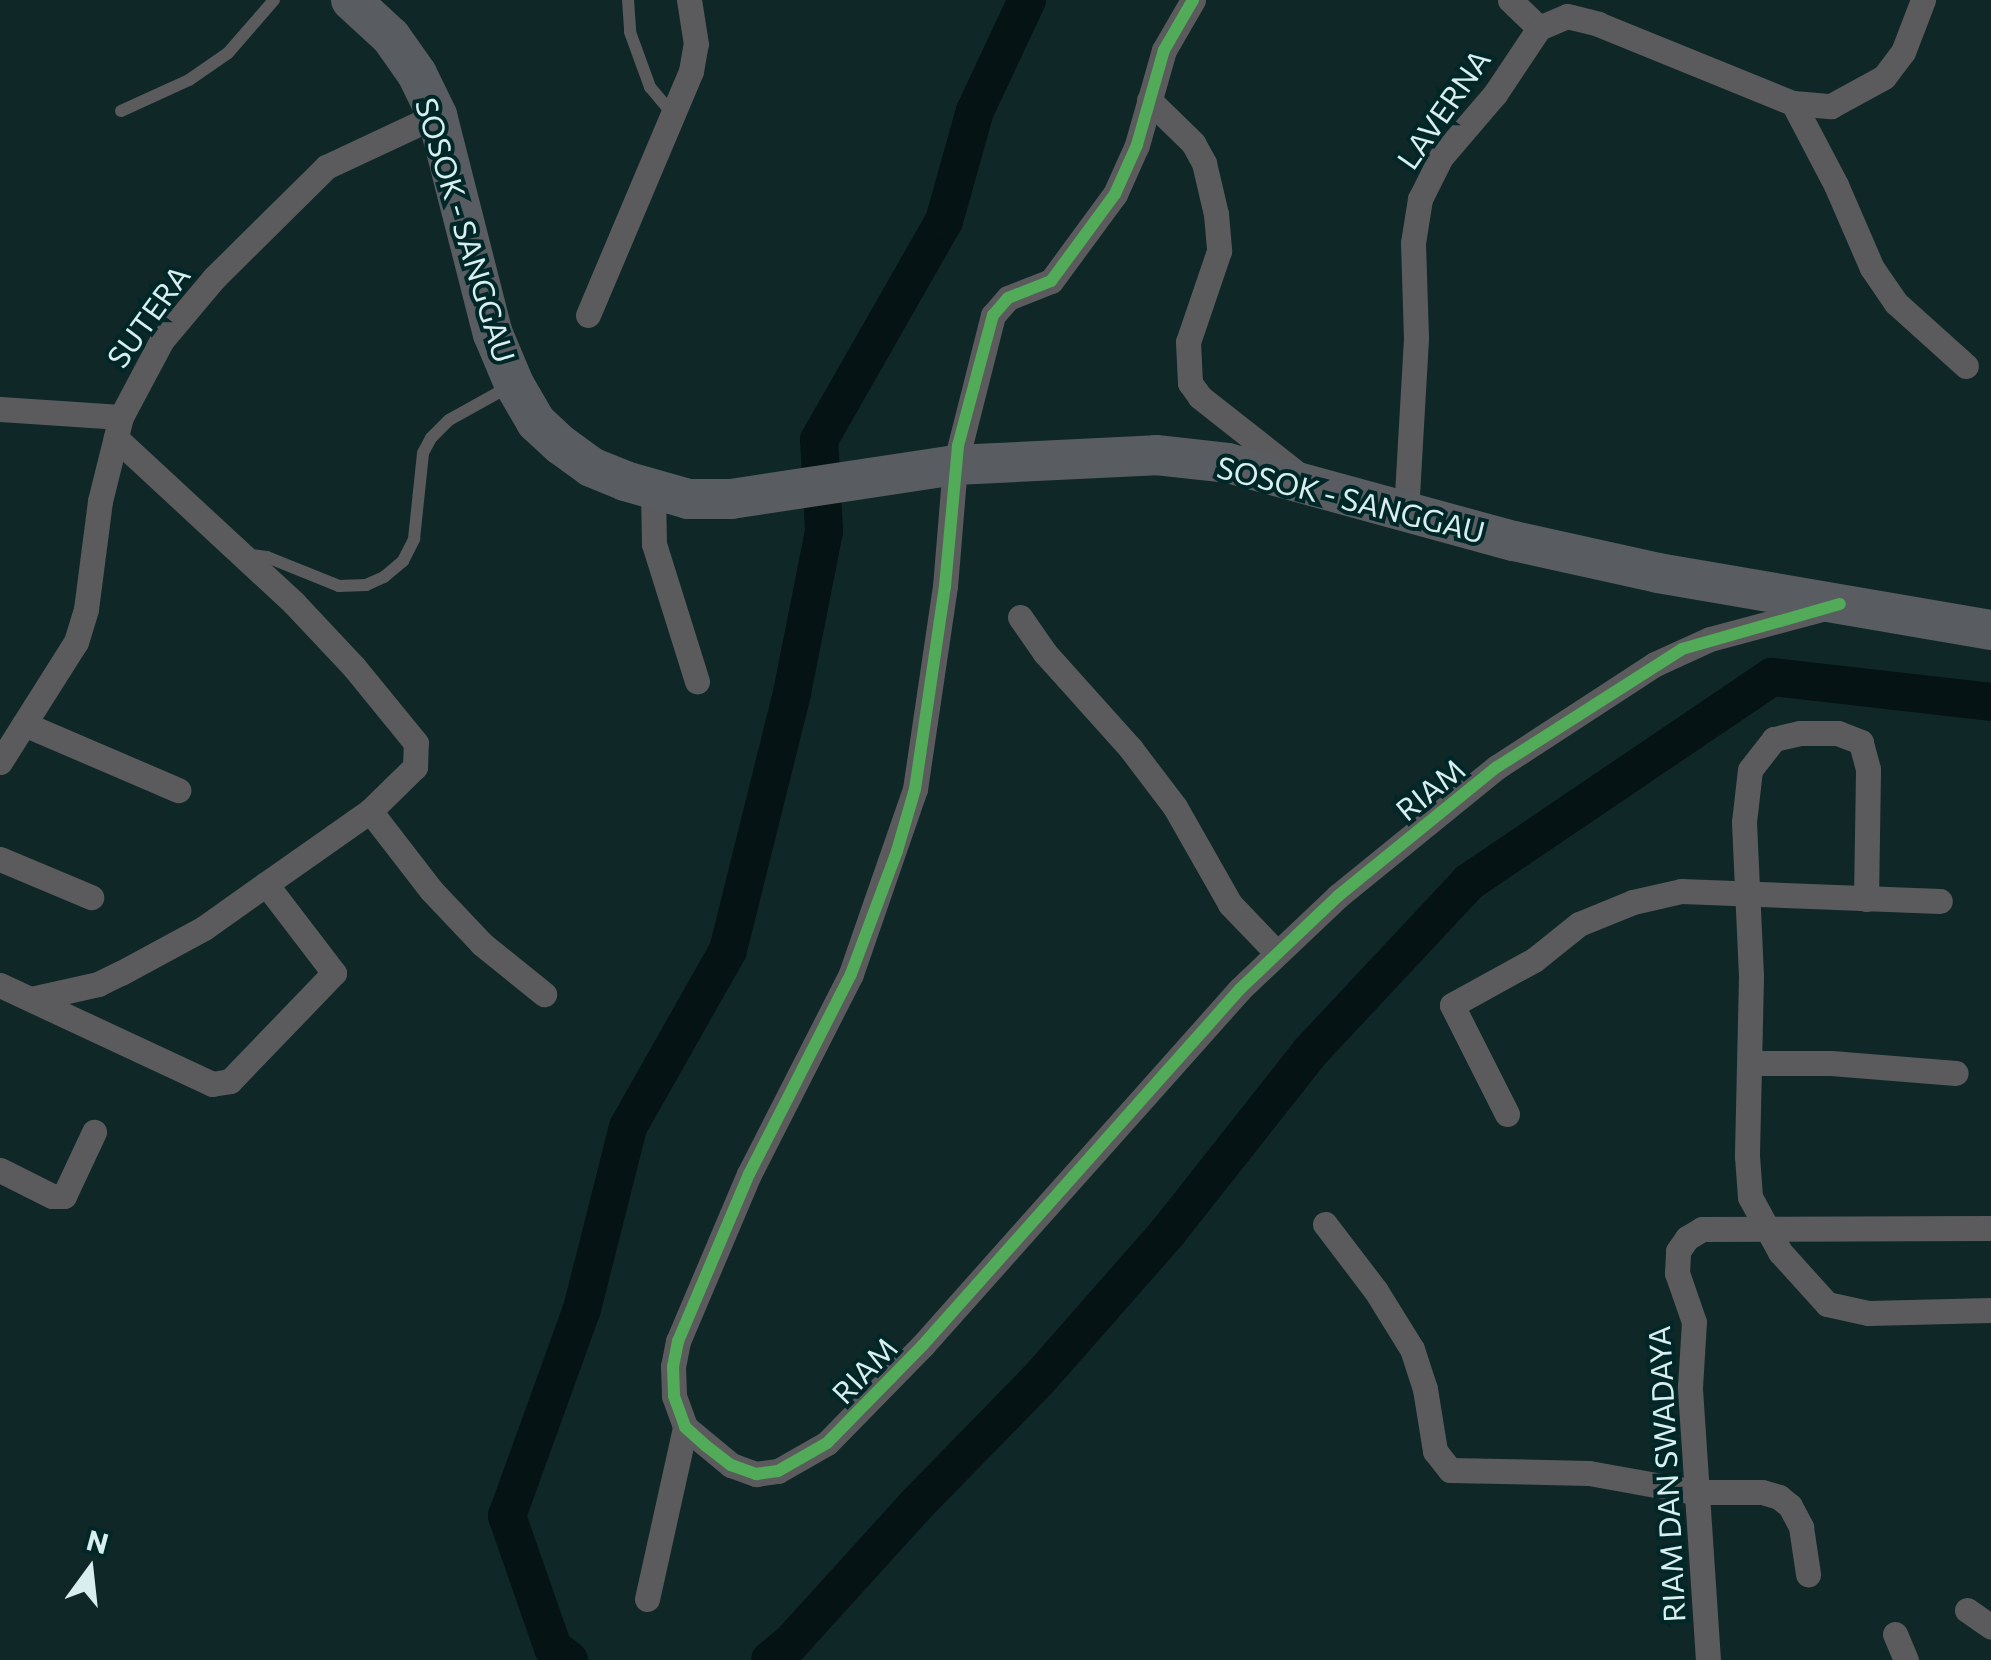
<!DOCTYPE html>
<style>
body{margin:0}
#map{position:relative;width:1991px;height:1660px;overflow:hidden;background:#102728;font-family:Commissioner,sans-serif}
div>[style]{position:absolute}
.river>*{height:38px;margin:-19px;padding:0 19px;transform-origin:19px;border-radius:19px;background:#051314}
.service>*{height:12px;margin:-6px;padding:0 6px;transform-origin:6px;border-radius:6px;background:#5b5b5e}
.minor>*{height:25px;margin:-12.5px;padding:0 12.5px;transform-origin:12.5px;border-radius:12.5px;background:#5b5b5e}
.trunk>*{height:40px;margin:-20px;padding:0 20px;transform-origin:20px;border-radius:20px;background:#595d61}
.cycleway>*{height:12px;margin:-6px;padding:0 6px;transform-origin:6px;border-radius:6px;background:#51ab58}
span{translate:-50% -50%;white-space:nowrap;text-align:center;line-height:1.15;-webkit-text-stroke:8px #002728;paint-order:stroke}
.street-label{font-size:30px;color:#d9eeee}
.north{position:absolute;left:40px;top:1520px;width:100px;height:100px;-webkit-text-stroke:8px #002728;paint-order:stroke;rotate:15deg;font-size:28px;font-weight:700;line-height:40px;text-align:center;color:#d9eeee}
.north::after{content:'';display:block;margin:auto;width:35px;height:45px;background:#d9eeee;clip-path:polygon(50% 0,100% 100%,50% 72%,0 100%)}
</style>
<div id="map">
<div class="river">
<i style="left:569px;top:1660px;width:20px;rotate:-143deg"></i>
<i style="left:553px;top:1648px;width:140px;rotate:-109.2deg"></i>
<i style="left:507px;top:1516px;width:220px;rotate:-70.1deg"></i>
<i style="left:582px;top:1309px;width:188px;rotate:-75.8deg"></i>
<i style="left:628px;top:1127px;width:203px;rotate:-60.5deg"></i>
<i style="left:728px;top:950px;width:265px;rotate:-76deg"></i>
<i style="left:792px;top:693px;width:165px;rotate:-78.8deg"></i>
<i style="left:824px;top:531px;width:91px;rotate:-93.1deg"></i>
<i style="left:819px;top:440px;width:252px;rotate:-60.3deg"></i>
<i style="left:944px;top:221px;width:114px;rotate:-74.3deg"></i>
<i style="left:975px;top:111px;width:123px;rotate:-64.9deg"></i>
<i style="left:770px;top:1660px;width:26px;rotate:-39deg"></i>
<i style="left:790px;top:1644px;width:188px;rotate:-47.8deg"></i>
<i style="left:916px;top:1505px;width:176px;rotate:-45.7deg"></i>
<i style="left:1039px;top:1379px;width:196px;rotate:-48.7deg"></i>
<i style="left:1168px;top:1232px;width:229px;rotate:-51.7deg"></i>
<i style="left:1310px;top:1052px;width:233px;rotate:-46.9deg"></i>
<i style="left:1469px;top:882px;width:366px;rotate:-34.1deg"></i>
<i style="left:1772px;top:677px;width:220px;rotate:6.5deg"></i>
</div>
<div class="service">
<i style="left:628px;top:0;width:32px;rotate:86deg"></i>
<i style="left:630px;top:32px;width:59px;rotate:70deg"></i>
<i style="left:650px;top:87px;width:35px;rotate:50deg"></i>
<i style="left:121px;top:111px;width:75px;rotate:-24.5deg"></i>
<i style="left:189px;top:80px;width:47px;rotate:-34.7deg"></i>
<i style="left:228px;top:53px;width:70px;rotate:-49deg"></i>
<i style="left:245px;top:554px;width:22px;rotate:8deg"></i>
<i style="left:267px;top:557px;width:78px;rotate:21.9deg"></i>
<i style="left:339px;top:586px;width:27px;rotate:-2deg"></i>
<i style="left:366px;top:585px;width:20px;rotate:-24deg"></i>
<i style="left:384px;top:577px;width:25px;rotate:-40deg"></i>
<i style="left:403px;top:561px;width:25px;rotate:-63deg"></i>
<i style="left:414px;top:539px;width:86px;rotate:-84deg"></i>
<i style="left:423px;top:453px;width:17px;rotate:-62deg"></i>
<i style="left:431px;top:438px;width:25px;rotate:-45deg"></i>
<i style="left:449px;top:420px;width:70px;rotate:-29.1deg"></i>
</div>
<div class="minor">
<i style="left:1193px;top:0;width:58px;rotate:120.1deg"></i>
<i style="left:1164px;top:50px;width:99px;rotate:105.9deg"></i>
<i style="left:1137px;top:145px;width:54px;rotate:114.2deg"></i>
<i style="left:1115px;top:194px;width:108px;rotate:126.3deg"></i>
<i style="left:1051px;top:281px;width:46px;rotate:158.4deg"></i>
<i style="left:1008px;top:298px;width:23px;rotate:131deg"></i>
<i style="left:993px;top:315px;width:155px;rotate:104.2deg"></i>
<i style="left:955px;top:465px;width:121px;rotate:94.7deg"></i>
<i style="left:945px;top:586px;width:205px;rotate:98.4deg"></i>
<i style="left:915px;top:789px;width:196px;rotate:109.1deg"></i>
<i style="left:851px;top:974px;width:225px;rotate:117deg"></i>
<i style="left:749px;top:1174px;width:181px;rotate:113deg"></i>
<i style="left:678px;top:1341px;width:25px;rotate:101deg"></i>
<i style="left:673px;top:1366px;width:30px;rotate:88deg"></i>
<i style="left:674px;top:1396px;width:33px;rotate:70deg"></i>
<i style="left:685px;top:1427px;width:60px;rotate:39.6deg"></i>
<i style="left:731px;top:1465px;width:27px;rotate:20deg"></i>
<i style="left:756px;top:1474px;width:22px;rotate:-8deg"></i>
<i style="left:778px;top:1471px;width:56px;rotate:-29.7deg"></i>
<i style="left:827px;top:1443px;width:136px;rotate:-45.6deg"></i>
<i style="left:922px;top:1346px;width:478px;rotate:-48.3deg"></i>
<i style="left:1240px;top:989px;width:135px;rotate:-43.5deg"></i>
<i style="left:1338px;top:896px;width:205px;rotate:-39.1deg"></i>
<i style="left:1497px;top:767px;width:189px;rotate:-33.1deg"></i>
<i style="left:1655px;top:664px;width:60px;rotate:-24.4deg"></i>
<i style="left:1710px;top:639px;width:120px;rotate:-15deg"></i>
<i style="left:1510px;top:0;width:40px;rotate:44deg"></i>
<i style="left:1149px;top:100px;width:62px;rotate:44.3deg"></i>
<i style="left:1193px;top:143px;width:23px;rotate:61deg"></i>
<i style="left:1204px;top:163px;width:52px;rotate:76.8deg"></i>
<i style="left:1216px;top:214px;width:37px;rotate:85deg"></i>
<i style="left:1219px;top:251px;width:96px;rotate:108.8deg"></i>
<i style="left:1188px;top:342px;width:41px;rotate:87.2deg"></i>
<i style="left:1190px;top:383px;width:17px;rotate:54deg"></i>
<i style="left:1200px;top:397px;width:131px;rotate:38.2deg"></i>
<i style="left:1793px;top:103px;width:93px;rotate:62.3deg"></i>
<i style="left:1836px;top:185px;width:90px;rotate:66.6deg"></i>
<i style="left:1872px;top:268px;width:42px;rotate:55.6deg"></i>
<i style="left:1896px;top:303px;width:94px;rotate:42deg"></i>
<i style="left:588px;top:315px;width:265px;rotate:-67.1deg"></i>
<i style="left:691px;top:71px;width:27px;rotate:-80deg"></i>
<i style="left:696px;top:44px;width:45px;rotate:-99deg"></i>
<i style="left:0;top:409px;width:121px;rotate:3.8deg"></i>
<i style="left:653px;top:492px;width:52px;rotate:88.9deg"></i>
<i style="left:654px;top:544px;width:144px;rotate:72.6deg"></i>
<i style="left:1406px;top:512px;width:174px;rotate:-86.7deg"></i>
<i style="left:1416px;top:338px;width:95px;rotate:-91.8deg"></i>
<i style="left:1413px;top:243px;width:45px;rotate:-81deg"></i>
<i style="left:1420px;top:199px;width:47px;rotate:-63.4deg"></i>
<i style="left:1441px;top:157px;width:83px;rotate:-49.4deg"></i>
<i style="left:1495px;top:94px;width:79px;rotate:-56.3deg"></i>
<i style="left:1539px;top:28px;width:30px;rotate:-23deg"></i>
<i style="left:1567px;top:16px;width:32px;rotate:14deg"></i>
<i style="left:1598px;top:24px;width:210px;rotate:22.1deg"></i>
<i style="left:1793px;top:103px;width:38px;rotate:5deg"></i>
<i style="left:1831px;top:106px;width:60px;rotate:-28.7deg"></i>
<i style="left:1884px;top:77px;width:31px;rotate:-53deg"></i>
<i style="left:1903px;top:52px;width:56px;rotate:-69deg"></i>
<i style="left:1020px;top:617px;width:44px;rotate:55.2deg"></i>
<i style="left:1045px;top:653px;width:129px;rotate:48.1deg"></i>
<i style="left:1131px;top:749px;width:73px;rotate:52.8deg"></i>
<i style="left:1175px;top:807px;width:112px;rotate:60.4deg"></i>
<i style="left:1230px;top:904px;width:68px;rotate:46.2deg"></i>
<i style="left:24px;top:724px;width:168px;rotate:23.2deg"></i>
<i style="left:0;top:762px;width:142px;rotate:-57.7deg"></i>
<i style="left:76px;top:642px;width:34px;rotate:-73deg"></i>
<i style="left:86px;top:609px;width:109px;rotate:-82.6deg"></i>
<i style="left:100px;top:501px;width:87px;rotate:-76deg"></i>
<i style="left:121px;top:417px;width:87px;rotate:-62deg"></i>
<i style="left:162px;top:340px;width:81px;rotate:-50deg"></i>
<i style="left:214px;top:278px;width:158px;rotate:-44.7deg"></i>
<i style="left:326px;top:167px;width:123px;rotate:-25.1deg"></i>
<i style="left:370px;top:811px;width:100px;rotate:52.3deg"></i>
<i style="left:431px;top:890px;width:74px;rotate:46.6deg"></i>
<i style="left:482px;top:944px;width:80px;rotate:38.9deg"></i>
<i style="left:0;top:859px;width:99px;rotate:22.7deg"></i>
<i style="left:1866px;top:899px;width:130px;rotate:-89.1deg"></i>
<i style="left:1868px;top:769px;width:28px;rotate:-105deg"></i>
<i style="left:1861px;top:742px;width:25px;rotate:-159deg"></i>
<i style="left:1838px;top:733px;width:38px;rotate:180deg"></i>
<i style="left:1800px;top:733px;width:27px;rotate:167deg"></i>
<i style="left:1774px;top:739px;width:39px;rotate:128deg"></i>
<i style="left:1750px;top:770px;width:52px;rotate:96.6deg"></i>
<i style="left:1744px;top:822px;width:155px;rotate:87.4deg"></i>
<i style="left:1751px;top:977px;width:179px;rotate:91.3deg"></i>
<i style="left:1747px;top:1156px;width:41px;rotate:85.8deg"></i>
<i style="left:1750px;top:1197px;width:63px;rotate:61.4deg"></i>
<i style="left:1780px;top:1252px;width:70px;rotate:47.9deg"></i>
<i style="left:1827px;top:1304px;width:42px;rotate:12.4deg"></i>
<i style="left:1868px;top:1313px;width:123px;rotate:-1.4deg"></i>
<i style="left:0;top:985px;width:234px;rotate:25deg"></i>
<i style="left:212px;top:1084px;width:18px;rotate:-9deg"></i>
<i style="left:230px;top:1081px;width:150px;rotate:-46.1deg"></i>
<i style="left:334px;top:973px;width:112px;rotate:-127.4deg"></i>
<i style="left:266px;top:884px;width:127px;rotate:-35.1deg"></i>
<i style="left:370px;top:811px;width:63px;rotate:-44.4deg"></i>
<i style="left:415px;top:767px;width:24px;rotate:-88deg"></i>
<i style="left:416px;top:743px;width:98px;rotate:-129.2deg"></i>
<i style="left:354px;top:667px;width:88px;rotate:-133.2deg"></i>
<i style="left:294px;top:603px;width:243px;rotate:-137.2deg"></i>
<i style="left:31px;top:999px;width:69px;rotate:-12.6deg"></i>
<i style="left:98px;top:984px;width:25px;rotate:-26deg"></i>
<i style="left:121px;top:973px;width:94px;rotate:-28.5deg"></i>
<i style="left:204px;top:928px;width:76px;rotate:-35.4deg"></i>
<i style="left:1750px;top:1063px;width:81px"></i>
<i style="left:1831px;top:1063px;width:125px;rotate:4.6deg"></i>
<i style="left:1507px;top:1114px;width:122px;rotate:-116.8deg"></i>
<i style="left:1452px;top:1005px;width:94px;rotate:-28.8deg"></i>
<i style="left:1534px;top:960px;width:58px;rotate:-38.7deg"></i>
<i style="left:1579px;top:924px;width:58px;rotate:-22.2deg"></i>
<i style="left:1633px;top:902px;width:49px;rotate:-12.9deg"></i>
<i style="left:1681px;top:891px;width:259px;rotate:2.2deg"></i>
<i style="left:0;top:1170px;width:58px;rotate:26.6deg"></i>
<i style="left:52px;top:1196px;width:12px"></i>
<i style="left:64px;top:1196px;width:71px;rotate:-64.9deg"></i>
<i style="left:1325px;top:1224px;width:84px;rotate:52.7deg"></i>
<i style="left:1376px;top:1291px;width:68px;rotate:58.2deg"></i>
<i style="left:1412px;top:1349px;width:42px;rotate:72deg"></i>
<i style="left:1425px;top:1389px;width:63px;rotate:80.8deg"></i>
<i style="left:1435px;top:1451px;width:24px;rotate:52deg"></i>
<i style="left:1450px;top:1470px;width:139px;rotate:1.2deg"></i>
<i style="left:1589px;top:1473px;width:108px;rotate:10.2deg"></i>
<i style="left:1695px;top:1492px;width:67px"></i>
<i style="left:1762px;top:1492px;width:18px;rotate:16deg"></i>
<i style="left:1779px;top:1497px;width:14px;rotate:39deg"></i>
<i style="left:1790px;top:1506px;width:24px;rotate:62deg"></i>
<i style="left:1801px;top:1527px;width:48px;rotate:81.5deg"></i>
<i style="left:647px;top:1599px;width:176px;rotate:-77.5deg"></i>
<i style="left:1967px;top:1610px;width:29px;rotate:35deg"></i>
<i style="left:1895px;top:1634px;width:28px;rotate:67deg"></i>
<i style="left:1708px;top:1660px;width:274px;rotate:-93.8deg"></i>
<i style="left:1690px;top:1387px;width:65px;rotate:-86.5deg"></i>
<i style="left:1694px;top:1322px;width:52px;rotate:-109.1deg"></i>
<i style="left:1677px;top:1273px;width:22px;rotate:-87deg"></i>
<i style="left:1678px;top:1251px;width:16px;rotate:-55deg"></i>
<i style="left:1687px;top:1238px;width:17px;rotate:-31deg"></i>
<i style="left:1702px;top:1229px;width:289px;rotate:-0.2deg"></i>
</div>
<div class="trunk">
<i style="left:351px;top:0;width:54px;rotate:42.8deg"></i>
<i style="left:391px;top:37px;width:45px;rotate:54.9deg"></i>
<i style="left:417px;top:74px;width:46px;rotate:64deg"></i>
<i style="left:437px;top:115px;width:226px;rotate:75.7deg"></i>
<i style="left:493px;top:334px;width:54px;rotate:67.2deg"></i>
<i style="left:514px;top:384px;width:44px;rotate:59.9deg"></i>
<i style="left:536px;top:422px;width:34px;rotate:43deg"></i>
<i style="left:561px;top:445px;width:37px;rotate:36deg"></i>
<i style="left:591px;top:467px;width:37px;rotate:22deg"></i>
<i style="left:625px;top:481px;width:66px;rotate:15.9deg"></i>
<i style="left:688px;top:499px;width:43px"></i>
<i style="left:731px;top:499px;width:227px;rotate:-8.6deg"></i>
<i style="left:955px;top:465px;width:201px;rotate:-2.8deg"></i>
<i style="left:1156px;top:455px;width:72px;rotate:6.3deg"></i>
<i style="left:1228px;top:463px;width:296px;rotate:15.3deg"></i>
<i style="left:1514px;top:541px;width:148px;rotate:12.5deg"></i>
<i style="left:1658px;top:573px;width:338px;rotate:9.7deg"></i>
</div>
<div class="cycleway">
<i style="left:1193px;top:0;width:58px;rotate:120.1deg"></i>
<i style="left:1164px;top:50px;width:99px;rotate:105.9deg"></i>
<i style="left:1137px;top:145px;width:54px;rotate:114.2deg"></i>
<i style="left:1115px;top:194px;width:108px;rotate:126.3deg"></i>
<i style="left:1051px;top:281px;width:46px;rotate:158.4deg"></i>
<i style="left:1008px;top:298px;width:23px;rotate:131deg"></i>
<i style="left:993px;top:315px;width:136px;rotate:105deg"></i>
<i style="left:958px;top:446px;width:141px;rotate:95.3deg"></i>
<i style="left:945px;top:586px;width:205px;rotate:98.4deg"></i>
<i style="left:915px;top:789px;width:65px;rotate:106.2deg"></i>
<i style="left:897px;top:851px;width:131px;rotate:110.5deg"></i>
<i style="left:851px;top:974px;width:225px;rotate:117deg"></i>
<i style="left:749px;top:1174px;width:181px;rotate:113deg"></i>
<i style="left:678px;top:1341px;width:25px;rotate:101deg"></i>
<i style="left:673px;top:1366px;width:30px;rotate:88deg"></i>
<i style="left:674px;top:1396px;width:33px;rotate:70deg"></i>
<i style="left:685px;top:1427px;width:27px;rotate:42deg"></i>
<i style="left:705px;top:1445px;width:33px;rotate:38deg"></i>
<i style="left:731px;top:1465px;width:27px;rotate:20deg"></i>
<i style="left:756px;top:1474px;width:22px;rotate:-8deg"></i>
<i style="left:778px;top:1471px;width:56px;rotate:-29.7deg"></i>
<i style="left:827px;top:1443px;width:136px;rotate:-45.6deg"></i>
<i style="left:922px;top:1346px;width:478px;rotate:-48.3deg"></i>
<i style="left:1240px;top:989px;width:135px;rotate:-43.5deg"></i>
<i style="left:1338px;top:896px;width:205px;rotate:-39.1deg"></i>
<i style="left:1497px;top:767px;width:219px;rotate:-32.5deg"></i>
<i style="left:1682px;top:649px;width:164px;rotate:-15.9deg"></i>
</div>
<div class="street-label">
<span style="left:1443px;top:109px;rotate:-55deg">LAVERNA</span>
<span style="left:466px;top:230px;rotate:73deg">SOSOK - SANGGAU</span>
<span style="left:148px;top:316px;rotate:-54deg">SUTERA</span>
<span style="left:1351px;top:499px;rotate:14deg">SOSOK - SANGGAU</span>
<span style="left:1430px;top:789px;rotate:-39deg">RIAM</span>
<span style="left:864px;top:1370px;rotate:-46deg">RIAM</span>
<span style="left:1666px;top:1474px;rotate:-93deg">RIAM DAN SWADAYA</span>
</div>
<div class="north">N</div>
</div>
